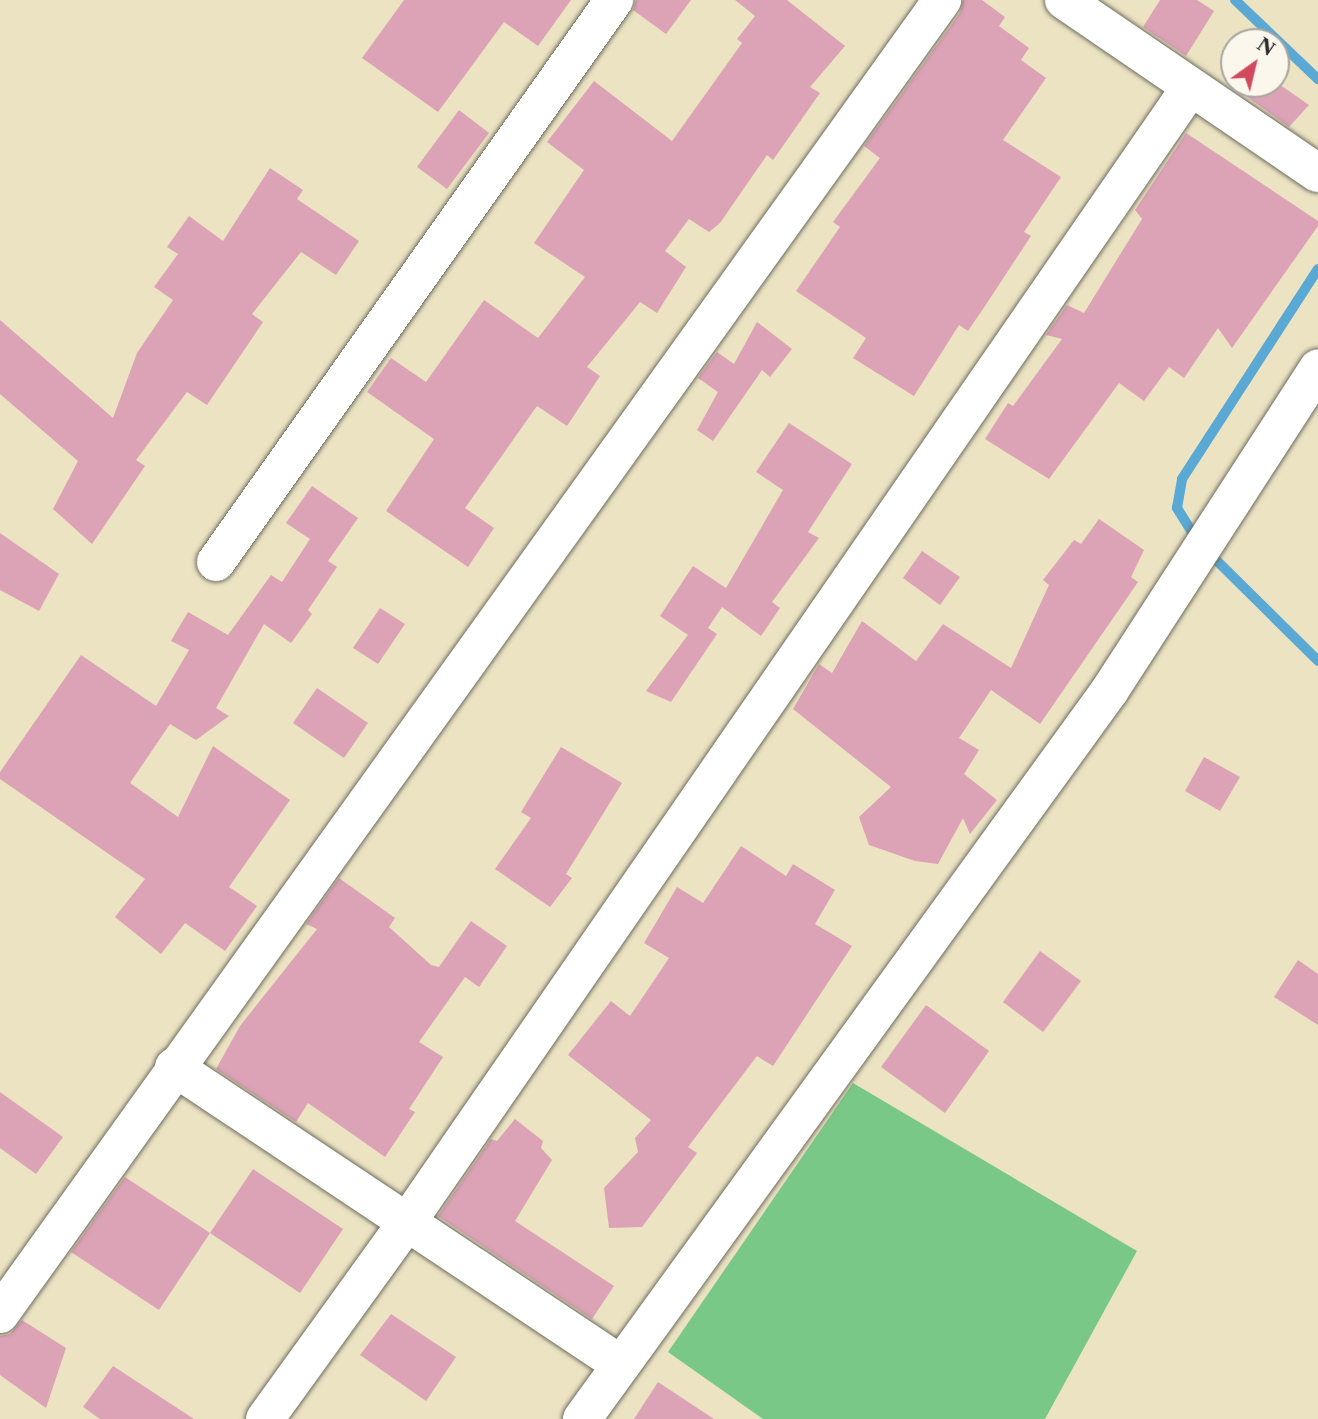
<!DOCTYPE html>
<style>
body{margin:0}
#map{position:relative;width:1318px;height:1419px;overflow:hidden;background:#ebe3c2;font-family:"Libre Caslon Text",serif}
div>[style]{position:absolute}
.green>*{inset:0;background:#7ac888}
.stream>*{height:10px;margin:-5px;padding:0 5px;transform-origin:5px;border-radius:5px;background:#5aa8d4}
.building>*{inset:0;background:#dca3b6}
.roads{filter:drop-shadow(0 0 2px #6e6b60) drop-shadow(0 0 2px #6e6b60)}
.minor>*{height:38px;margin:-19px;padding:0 19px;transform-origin:19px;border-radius:19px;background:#fff}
.major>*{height:38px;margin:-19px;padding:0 19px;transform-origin:19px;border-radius:19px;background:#fff}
span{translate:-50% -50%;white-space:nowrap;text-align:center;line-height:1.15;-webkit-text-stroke:5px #fbf7ec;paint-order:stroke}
.north{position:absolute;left:1220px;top:28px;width:70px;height:70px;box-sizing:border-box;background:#fbf7ec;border:2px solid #a8a59f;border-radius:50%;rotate:34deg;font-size:19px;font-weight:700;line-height:28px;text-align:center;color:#2b2b2b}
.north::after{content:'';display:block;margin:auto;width:24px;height:32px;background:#d1495b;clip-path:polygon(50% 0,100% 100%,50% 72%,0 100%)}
</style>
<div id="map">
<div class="green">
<i style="clip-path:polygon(853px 1083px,1137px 1251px,1045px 1419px,763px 1419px,668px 1352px)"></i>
</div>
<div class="stream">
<i style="left:1235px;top:0;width:115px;rotate:43.6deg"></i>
<i style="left:1197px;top:540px;width:38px;rotate:-122deg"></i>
<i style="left:1177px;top:508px;width:29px;rotate:-80deg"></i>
<i style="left:1182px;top:479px;width:250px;rotate:-57.1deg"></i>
<i style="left:1208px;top:552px;width:155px;rotate:44.7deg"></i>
</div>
<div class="building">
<i style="clip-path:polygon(404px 0,571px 0,538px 46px,504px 22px,438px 112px,362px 58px)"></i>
<i style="clip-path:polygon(636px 0,691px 0,666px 34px,633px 10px)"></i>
<i style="clip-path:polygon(735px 0,787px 0,845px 46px,810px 87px,820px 93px,773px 160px,767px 155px,720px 223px,709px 232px,689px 219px,665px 251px,686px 267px,657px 313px,640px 302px,587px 367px,600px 376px,567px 426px,537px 406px,465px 508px,494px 528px,468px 567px,386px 511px,434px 439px,367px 392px,391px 358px,426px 382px,484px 300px,538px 338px,585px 277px,534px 243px,584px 170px,547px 142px,594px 81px,672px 141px,742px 43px,737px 39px,755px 16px)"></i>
<i style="clip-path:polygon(963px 0,982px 0,1005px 17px,999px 26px,1029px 48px,1021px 60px,1046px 78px,1003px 140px,1061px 177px,1024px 232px,1031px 236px,987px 303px,968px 331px,959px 325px,914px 396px,853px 358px,866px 338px,796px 291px,840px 227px,833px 222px,880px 158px,864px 146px,960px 13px)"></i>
<i style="clip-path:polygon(1160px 0,1197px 0,1214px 11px,1186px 56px,1143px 27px)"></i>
<i style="clip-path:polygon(1276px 82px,1309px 105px,1289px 127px,1232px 86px)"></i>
<i style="clip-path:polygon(459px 110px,489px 133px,447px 189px,417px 167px)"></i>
<i style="clip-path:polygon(1186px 133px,1318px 221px,1318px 226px,1232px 348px,1218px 328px,1184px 378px,1169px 367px,1144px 401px,1119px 383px,1049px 479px,985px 439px,1008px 403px,1013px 406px,1062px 339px,1046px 335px,1067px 305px,1084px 313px,1142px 219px,1135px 210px)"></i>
<i style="clip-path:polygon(270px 168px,303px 190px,297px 199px,359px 241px,336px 275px,301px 252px,252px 314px,263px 322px,207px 405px,187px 392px,136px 460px,145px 466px,92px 544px,53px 509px,78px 461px,0 394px,0 320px,113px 418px,137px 353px,173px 300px,154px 287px,178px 254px,167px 247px,189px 216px,223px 241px)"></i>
<i style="clip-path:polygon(757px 322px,792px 349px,770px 377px,762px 370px,713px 441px,697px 430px,718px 392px,698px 378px,717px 352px,734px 364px)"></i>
<i style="clip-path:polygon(789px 423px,852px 464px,808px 532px,819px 538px,772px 602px,780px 608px,761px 636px,722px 607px,708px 628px,717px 634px,671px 702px,646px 691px,688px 635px,660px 616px,693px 566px,726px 588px,783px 490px,756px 472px)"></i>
<i style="clip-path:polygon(312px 486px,358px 518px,328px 561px,337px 567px,308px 610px,312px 614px,291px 643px,264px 624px,216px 708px,229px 716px,196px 740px,170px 724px,130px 783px,178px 817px,213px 746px,290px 800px,229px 887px,257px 906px,225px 951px,185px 923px,161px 954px,115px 917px,145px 879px,0 779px,0 772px,81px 655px,156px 706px,189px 650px,171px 641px,188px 612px,228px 635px,271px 575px,282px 582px,310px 539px,286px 523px)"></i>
<i style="clip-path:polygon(1099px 519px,1144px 550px,1131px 577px,1138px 582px,1040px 724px,991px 690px,959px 738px,979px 750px,964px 774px,997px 800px,970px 834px,963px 818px,938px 864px,915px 861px,869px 845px,859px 817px,891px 787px,793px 709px,819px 664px,832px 673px,862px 621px,916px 661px,943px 624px,1011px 668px,1049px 585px,1043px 580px,1074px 540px,1081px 544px)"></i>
<i style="clip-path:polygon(0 533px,59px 574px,39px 611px,0 590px)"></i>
<i style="clip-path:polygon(922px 551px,960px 577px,940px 605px,903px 578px)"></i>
<i style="clip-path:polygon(380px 608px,405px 624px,378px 664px,353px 648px)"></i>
<i style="clip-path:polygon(317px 688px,368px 723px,344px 758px,293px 723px)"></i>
<i style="clip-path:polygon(561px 747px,622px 783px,566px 874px,572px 878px,550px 907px,495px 869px,531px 818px,521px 812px)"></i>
<i style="clip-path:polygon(1204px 757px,1240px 777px,1220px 811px,1185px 791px)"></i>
<i style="clip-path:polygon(741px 846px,786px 876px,793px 864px,835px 890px,815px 924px,852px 946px,773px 1066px,757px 1056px,688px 1147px,697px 1153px,642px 1227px,609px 1228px,604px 1188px,638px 1152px,635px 1138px,651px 1120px,568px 1055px,611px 1001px,630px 1016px,669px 958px,644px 943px,677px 887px,703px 903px)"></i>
<i style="clip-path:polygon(339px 878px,395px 918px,389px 927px,431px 965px,439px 967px,471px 921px,507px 946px,479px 987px,465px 977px,419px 1042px,443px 1057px,409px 1109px,415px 1112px,385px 1157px,308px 1103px,296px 1122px,216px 1069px,240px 1026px,317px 929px,306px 924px)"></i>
<i style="clip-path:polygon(1040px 951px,1081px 981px,1043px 1032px,1003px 1002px)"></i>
<i style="clip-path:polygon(1298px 960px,1318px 974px,1318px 1025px,1274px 997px)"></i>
<i style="clip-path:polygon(926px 1005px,989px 1051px,945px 1113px,881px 1067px)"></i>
<i style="clip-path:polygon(0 1092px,63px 1137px,36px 1174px,0 1148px)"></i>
<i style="clip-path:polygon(515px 1119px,543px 1141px,541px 1148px,552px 1160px,515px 1221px,614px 1286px,592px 1319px,438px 1216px,491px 1139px,497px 1141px)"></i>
<i style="clip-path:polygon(253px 1169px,343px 1229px,300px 1293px,210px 1233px)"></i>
<i style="clip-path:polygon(125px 1177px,210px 1233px,159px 1310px,71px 1252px)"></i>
<i style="clip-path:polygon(391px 1314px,456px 1357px,426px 1401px,360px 1355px)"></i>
<i style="clip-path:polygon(22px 1320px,66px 1348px,46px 1408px,0 1375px,0 1336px,10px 1334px)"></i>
<i style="clip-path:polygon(113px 1366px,194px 1419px,100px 1419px,83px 1407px)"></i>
<i style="clip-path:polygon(658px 1382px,714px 1419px,634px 1419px)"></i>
</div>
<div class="roads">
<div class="minor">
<i style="left:216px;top:562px;width:689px;rotate:-54.69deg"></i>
<i style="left:174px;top:1067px;width:536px;rotate:33.66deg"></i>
<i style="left:0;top:1314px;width:1617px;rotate:-54.36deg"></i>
<i style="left:265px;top:1419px;width:244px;rotate:-54.2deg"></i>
<i style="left:408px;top:1221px;width:1377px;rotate:-55.39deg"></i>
<i style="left:582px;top:1419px;width:900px;rotate:-54.08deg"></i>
<i style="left:1110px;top:690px;width:383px;rotate:-57.1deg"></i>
</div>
<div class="major">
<i style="left:1064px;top:0;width:307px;rotate:34.3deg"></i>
</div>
</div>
<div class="north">N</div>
</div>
